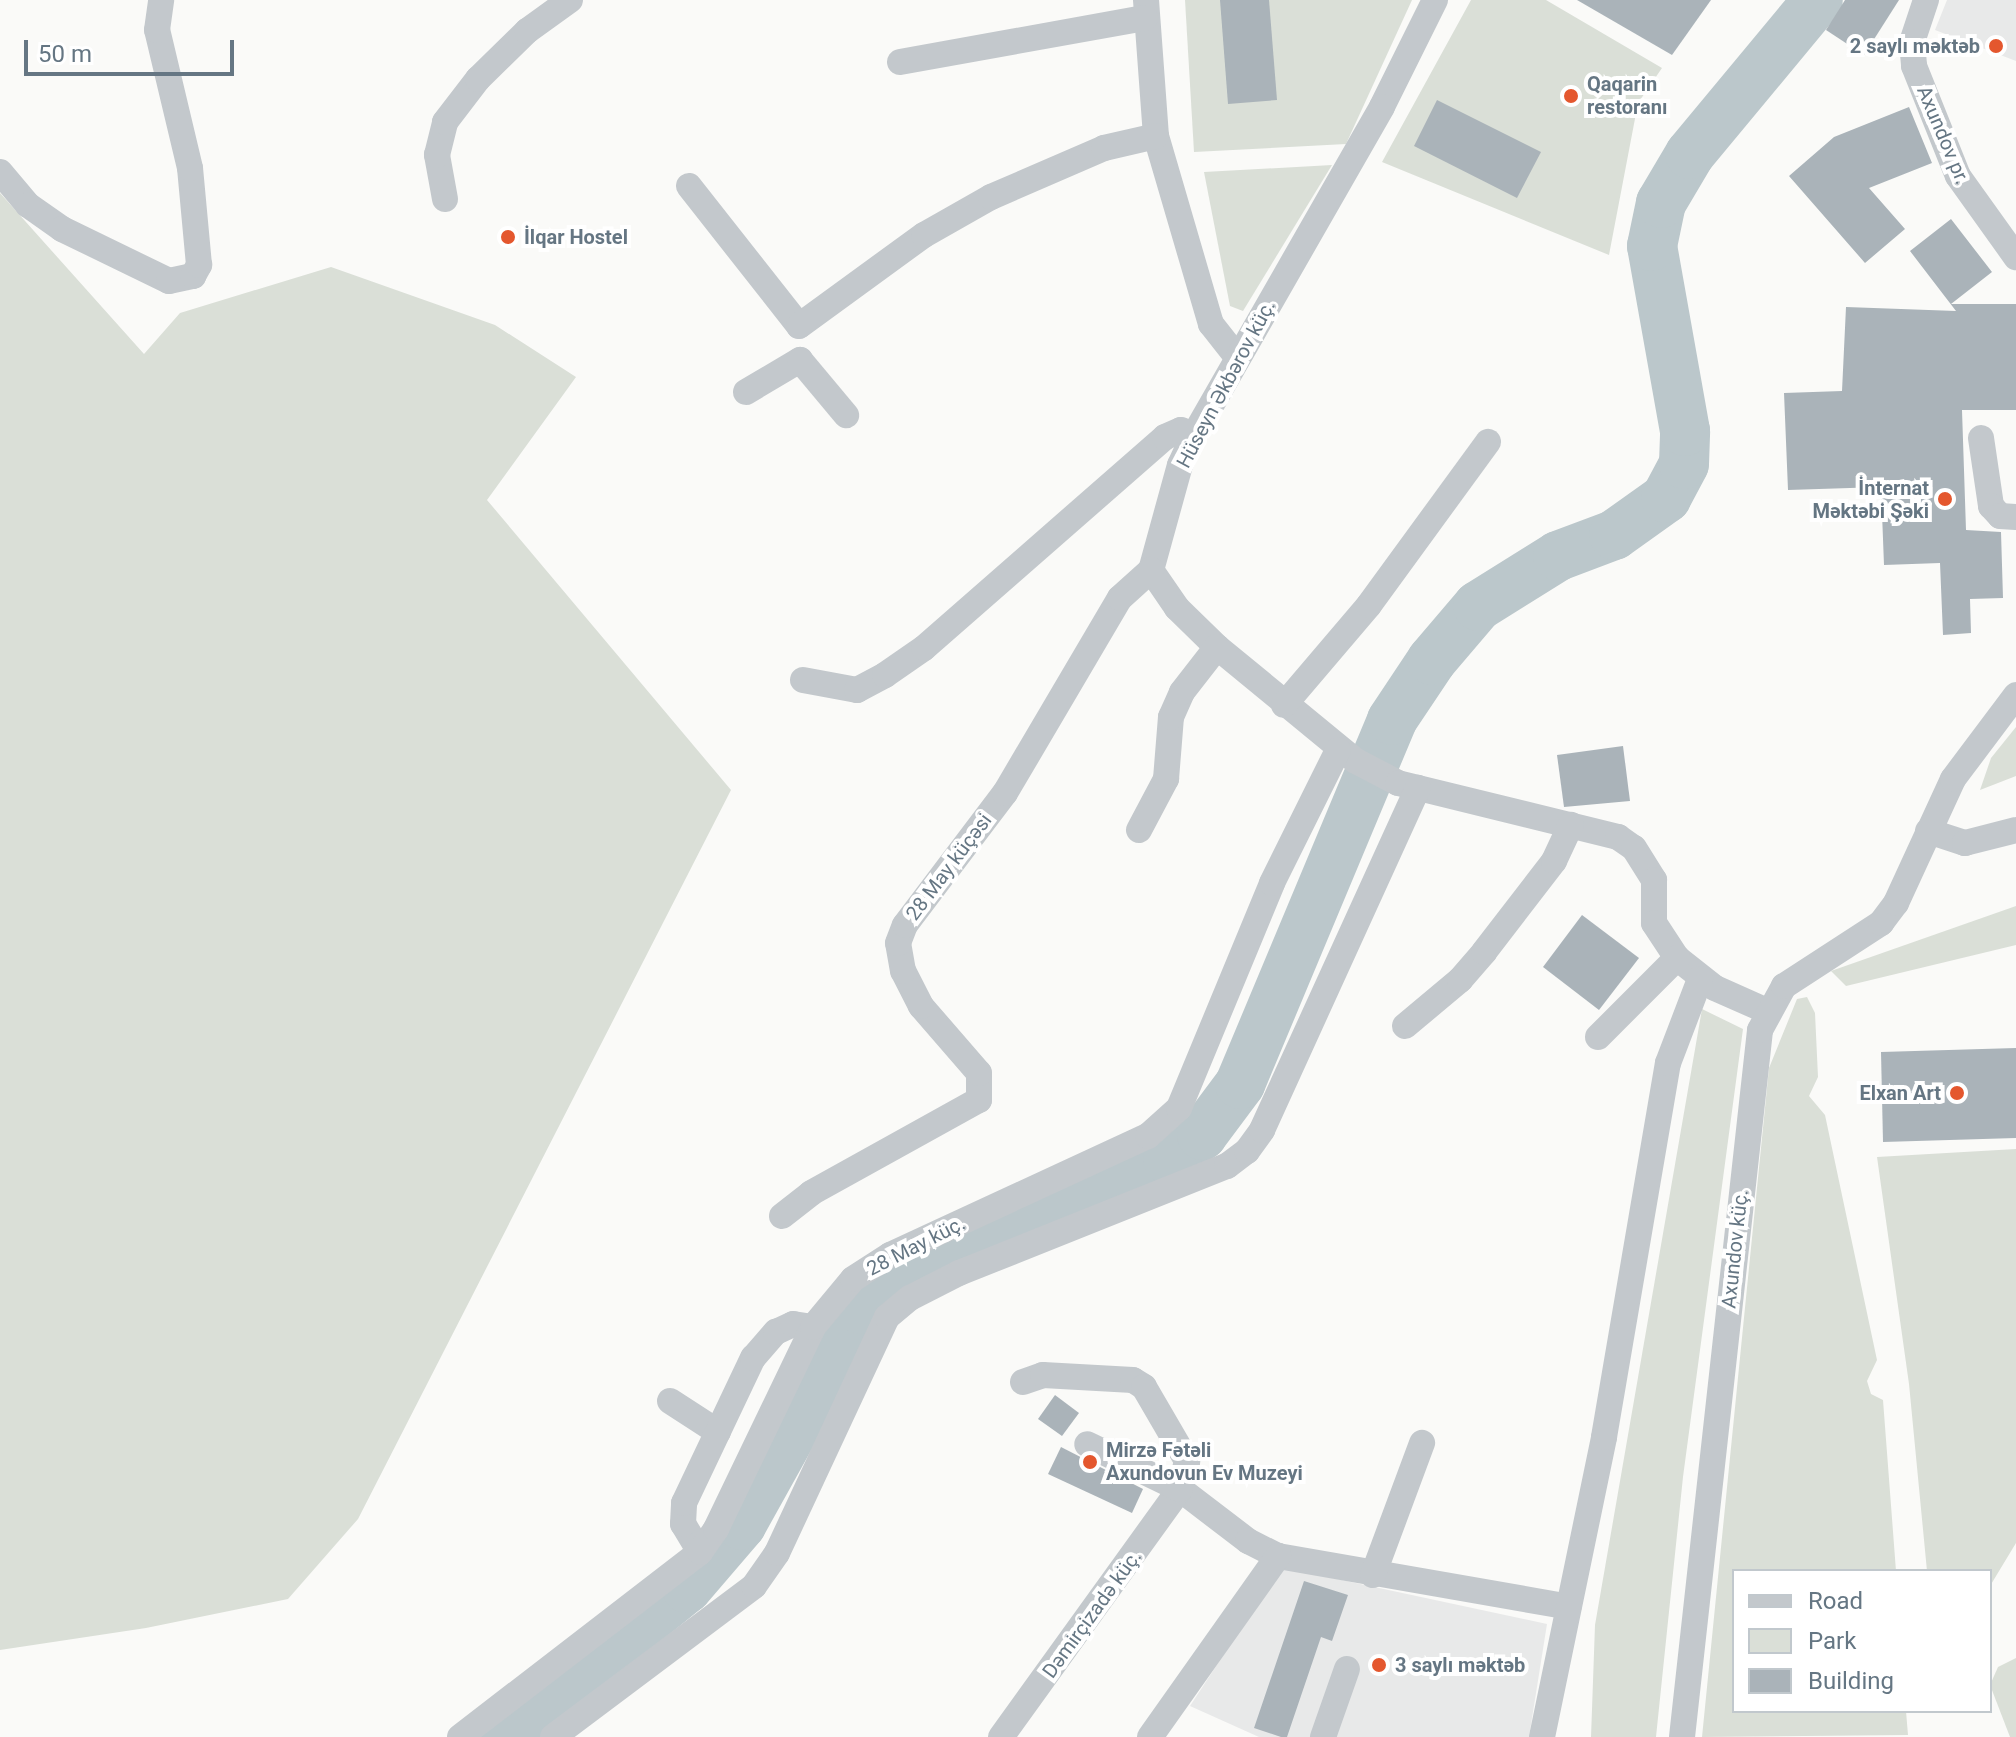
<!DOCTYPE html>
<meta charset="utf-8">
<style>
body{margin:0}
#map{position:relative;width:2016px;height:1737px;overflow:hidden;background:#fafaf8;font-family:Roboto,sans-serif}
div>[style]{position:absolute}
.built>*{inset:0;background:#e8e9e9}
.green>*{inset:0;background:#dadfd7}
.river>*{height:50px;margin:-25px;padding:0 25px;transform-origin:25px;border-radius:25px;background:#bbc7cb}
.building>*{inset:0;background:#aab3b9}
.minor>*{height:26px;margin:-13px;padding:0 13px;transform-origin:13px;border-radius:13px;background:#c3c8cc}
.dots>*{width:22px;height:22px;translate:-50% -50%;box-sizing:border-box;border:4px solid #fff;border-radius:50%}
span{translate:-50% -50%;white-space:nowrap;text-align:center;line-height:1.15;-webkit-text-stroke:8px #fff;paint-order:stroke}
.poi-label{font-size:20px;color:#657683;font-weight:700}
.right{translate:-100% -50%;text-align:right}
.left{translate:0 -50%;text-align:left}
.street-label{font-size:20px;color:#657683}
.legend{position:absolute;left:1732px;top:1569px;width:260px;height:144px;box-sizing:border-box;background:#fff;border:2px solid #c1c8cd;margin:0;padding:10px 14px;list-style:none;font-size:24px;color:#657683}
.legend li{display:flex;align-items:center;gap:16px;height:40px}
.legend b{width:40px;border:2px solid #c1c8cd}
.scale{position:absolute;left:24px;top:40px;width:210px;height:36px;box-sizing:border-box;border:4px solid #657683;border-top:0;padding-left:10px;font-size:24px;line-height:28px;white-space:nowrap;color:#657683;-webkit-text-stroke:6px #fff;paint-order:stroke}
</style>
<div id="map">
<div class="built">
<i style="clip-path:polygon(1947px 0,2016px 0,2016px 61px,1935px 30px)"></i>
<i style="clip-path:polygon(1281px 1567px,1547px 1624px,1529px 1737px,1259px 1737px,1190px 1706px)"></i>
</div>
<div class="green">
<i style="clip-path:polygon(1185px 0,1412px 0,1346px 144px,1194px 152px)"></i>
<i style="clip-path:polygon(1471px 0,1546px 0,1662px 68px,1638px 103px,1609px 255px,1382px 162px)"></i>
<i style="clip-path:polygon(1332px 165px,1243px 311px,1230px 306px,1204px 172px)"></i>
<i style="clip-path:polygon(0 193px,144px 354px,180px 313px,331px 267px,495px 325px,576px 377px,487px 500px,731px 790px,358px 1519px,288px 1599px,146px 1628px,0 1650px)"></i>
<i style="clip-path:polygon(2016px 727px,2016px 776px,1980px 790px,1991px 758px)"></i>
<i style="clip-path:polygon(2016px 906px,2016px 945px,1846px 986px,1831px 971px)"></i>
<i style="clip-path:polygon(1807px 997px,1815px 1013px,1818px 1077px,1809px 1096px,1825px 1115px,1877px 1360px,1867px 1381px,1871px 1394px,1883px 1400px,1896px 1571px,1734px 1571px,1734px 1711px,1906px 1711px,1908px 1735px,1702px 1737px,1769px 1068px,1797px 999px)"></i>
<i style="clip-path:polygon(1702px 1009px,1743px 1029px,1683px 1477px,1656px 1737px,1591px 1737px,1595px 1625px)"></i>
<i style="clip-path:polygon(2016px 1149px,2016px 1543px,1990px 1586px,1990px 1571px,1927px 1571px,1909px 1384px,1877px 1157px)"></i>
<i style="clip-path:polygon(2016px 1658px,2016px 1737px,2010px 1737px,1990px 1685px,1998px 1667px)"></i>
</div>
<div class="river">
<i style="left:504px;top:1737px;width:236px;rotate:-39.2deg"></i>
<i style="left:687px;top:1588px;width:83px;rotate:-49.4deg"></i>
<i style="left:741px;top:1525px;width:247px;rotate:-60.9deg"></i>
<i style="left:861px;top:1309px;width:86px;rotate:-36.5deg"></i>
<i style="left:930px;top:1258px;width:258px;rotate:-22.6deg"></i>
<i style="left:1168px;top:1159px;width:42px;rotate:-35.2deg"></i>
<i style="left:1202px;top:1135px;width:64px;rotate:-53.3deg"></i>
<i style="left:1240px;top:1084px;width:394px;rotate:-67.3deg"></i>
<i style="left:1392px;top:720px;width:72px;rotate:-56.3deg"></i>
<i style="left:1432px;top:660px;width:71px;rotate:-49.6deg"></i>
<i style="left:1478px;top:606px;width:94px;rotate:-32deg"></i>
<i style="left:1558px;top:556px;width:60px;rotate:-20.6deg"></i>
<i style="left:1614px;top:535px;width:64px;rotate:-35.4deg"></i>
<i style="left:1666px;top:498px;width:38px;rotate:-62deg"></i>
<i style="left:1684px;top:464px;width:33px;rotate:-88deg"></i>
<i style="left:1685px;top:431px;width:188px;rotate:-100.1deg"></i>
<i style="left:1652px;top:246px;width:44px;rotate:-78.2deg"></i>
<i style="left:1661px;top:203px;width:57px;rotate:-59.4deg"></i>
<i style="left:1690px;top:154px;width:200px;rotate:-50.3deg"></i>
</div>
<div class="building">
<i style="clip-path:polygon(1220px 0,1269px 0,1277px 100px,1228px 104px)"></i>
<i style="clip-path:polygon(1577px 0,1711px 0,1672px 55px)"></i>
<i style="clip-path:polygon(1845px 0,1899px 0,1864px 55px,1826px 30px)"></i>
<i style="clip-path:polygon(1437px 100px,1541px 152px,1517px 198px,1414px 146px)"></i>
<i style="clip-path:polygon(1909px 107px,1932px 163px,1869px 188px,1905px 229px,1865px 263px,1789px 176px,1834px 137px)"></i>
<i style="clip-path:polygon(1951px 219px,1992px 272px,1951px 304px,2016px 304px,2016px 410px,1962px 410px,1966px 530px,2001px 532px,2003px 598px,1970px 599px,1971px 633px,1943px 635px,1940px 563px,1884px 565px,1881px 487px,1788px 490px,1784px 393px,1842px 391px,1846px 307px,1956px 311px,1910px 251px)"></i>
<i style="clip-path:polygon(1623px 746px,1630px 801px,1564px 807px,1557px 755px)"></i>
<i style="clip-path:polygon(1582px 915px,1639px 958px,1599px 1010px,1543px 967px)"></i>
<i style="clip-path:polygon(2016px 1048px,2016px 1138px,1883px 1142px,1881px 1052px)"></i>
<i style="clip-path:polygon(1055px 1395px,1079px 1413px,1062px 1436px,1038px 1419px)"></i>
<i style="clip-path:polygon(1061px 1447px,1143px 1489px,1132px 1513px,1048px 1474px)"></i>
<i style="clip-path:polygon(1304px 1581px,1348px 1595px,1332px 1641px,1321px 1637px,1287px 1737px,1281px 1737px,1254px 1728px)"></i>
</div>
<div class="minor">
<i style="left:1146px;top:0;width:136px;rotate:85.8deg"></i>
<i style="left:1156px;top:136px;width:196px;rotate:73.7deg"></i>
<i style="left:1211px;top:324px;width:42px;rotate:51.8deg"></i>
<i style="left:1435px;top:0;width:119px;rotate:116.4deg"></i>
<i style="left:1382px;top:107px;width:378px;rotate:119.8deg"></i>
<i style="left:1194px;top:435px;width:33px;rotate:115deg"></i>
<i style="left:1180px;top:465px;width:109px;rotate:105.4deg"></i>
<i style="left:1151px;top:570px;width:46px;rotate:55.6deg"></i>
<i style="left:1177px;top:608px;width:56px;rotate:44.3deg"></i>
<i style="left:1217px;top:647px;width:180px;rotate:39.4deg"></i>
<i style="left:1356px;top:761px;width:47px;rotate:27.6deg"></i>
<i style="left:1398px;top:783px;width:227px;rotate:13.8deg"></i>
<i style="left:1618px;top:837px;width:19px;rotate:35deg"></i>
<i style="left:1634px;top:848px;width:38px;rotate:58deg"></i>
<i style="left:1654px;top:880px;width:43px;rotate:90deg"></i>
<i style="left:1654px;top:923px;width:42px;rotate:56.7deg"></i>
<i style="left:1677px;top:958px;width:48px;rotate:38.3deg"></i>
<i style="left:1715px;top:988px;width:57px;rotate:23.9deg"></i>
<i style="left:1926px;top:0;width:44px;rotate:108.4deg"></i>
<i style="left:1912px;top:42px;width:24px;rotate:85deg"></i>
<i style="left:1914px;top:66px;width:118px;rotate:68.2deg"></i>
<i style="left:1958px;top:176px;width:100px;rotate:54.4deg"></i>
<i style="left:900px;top:62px;width:249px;rotate:-10.2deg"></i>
<i style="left:0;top:172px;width:43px;rotate:49.7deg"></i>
<i style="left:28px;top:205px;width:42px;rotate:35.2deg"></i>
<i style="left:62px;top:229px;width:119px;rotate:25.9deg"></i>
<i style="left:169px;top:281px;width:25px;rotate:-12deg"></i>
<i style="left:193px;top:276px;width:13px;rotate:-61deg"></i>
<i style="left:199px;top:265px;width:97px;rotate:-95.3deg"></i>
<i style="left:190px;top:168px;width:142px;rotate:-103.4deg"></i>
<i style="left:157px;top:30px;width:30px;rotate:-82deg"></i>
<i style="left:689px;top:186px;width:178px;rotate:51.8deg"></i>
<i style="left:799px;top:326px;width:155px;rotate:-36.1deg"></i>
<i style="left:924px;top:235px;width:77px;rotate:-29.6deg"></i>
<i style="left:991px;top:197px;width:123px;rotate:-23.4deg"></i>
<i style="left:1104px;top:148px;width:53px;rotate:-13deg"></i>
<i style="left:445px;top:199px;width:45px;rotate:-100.3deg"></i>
<i style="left:437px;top:155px;width:34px;rotate:-76deg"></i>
<i style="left:445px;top:122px;width:54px;rotate:-52.5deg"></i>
<i style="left:478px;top:79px;width:69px;rotate:-44.4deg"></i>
<i style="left:527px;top:31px;width:53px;rotate:-35.8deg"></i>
<i style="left:746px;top:392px;width:63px;rotate:-30.7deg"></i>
<i style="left:800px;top:360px;width:72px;rotate:50.1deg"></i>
<i style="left:1981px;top:438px;width:69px;rotate:81.6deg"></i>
<i style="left:1991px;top:506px;width:13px;rotate:48deg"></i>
<i style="left:2000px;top:516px;width:16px;rotate:4deg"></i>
<i style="left:803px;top:680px;width:55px;rotate:10.5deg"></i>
<i style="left:857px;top:690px;width:32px;rotate:-28deg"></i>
<i style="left:885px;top:675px;width:47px;rotate:-34.7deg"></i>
<i style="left:924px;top:648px;width:320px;rotate:-41.2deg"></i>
<i style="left:1165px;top:437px;width:17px;rotate:-24deg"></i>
<i style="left:1181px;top:430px;width:14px;rotate:21deg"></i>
<i style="left:1284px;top:705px;width:131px;rotate:-49.6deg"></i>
<i style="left:1369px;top:605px;width:202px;rotate:-53.9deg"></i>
<i style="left:1139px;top:830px;width:58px;rotate:-62.1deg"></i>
<i style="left:1166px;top:779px;width:62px;rotate:-85.4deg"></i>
<i style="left:1171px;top:717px;width:27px;rotate:-66deg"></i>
<i style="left:1182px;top:692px;width:57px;rotate:-52.1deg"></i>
<i style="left:1928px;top:831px;width:39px;rotate:18deg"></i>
<i style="left:1965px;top:843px;width:53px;rotate:-14.3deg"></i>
<i style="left:1405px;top:1026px;width:72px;rotate:-39.9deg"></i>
<i style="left:1460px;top:980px;width:37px;rotate:-49deg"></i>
<i style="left:1484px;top:952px;width:115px;rotate:-52.4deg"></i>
<i style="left:1554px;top:861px;width:40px;rotate:-65deg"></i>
<i style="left:1598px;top:1037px;width:112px;rotate:-45deg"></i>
<i style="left:782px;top:1216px;width:37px;rotate:-38deg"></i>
<i style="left:811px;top:1193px;width:192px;rotate:-29deg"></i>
<i style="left:979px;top:1100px;width:27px;rotate:-90deg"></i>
<i style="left:979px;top:1073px;width:89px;rotate:-130.9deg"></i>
<i style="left:921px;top:1006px;width:39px;rotate:-117deg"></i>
<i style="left:903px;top:971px;width:28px;rotate:-100deg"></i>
<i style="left:898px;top:943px;width:19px;rotate:-69deg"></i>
<i style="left:905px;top:925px;width:166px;rotate:-52.9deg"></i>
<i style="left:1005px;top:793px;width:226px;rotate:-59.5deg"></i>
<i style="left:1120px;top:598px;width:42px;rotate:-42.1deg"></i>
<i style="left:1023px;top:1382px;width:21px;rotate:-19deg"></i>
<i style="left:1043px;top:1375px;width:90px;rotate:3.2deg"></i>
<i style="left:1133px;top:1380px;width:13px;rotate:32deg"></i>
<i style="left:1144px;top:1387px;width:86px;rotate:59.8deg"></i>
<i style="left:1187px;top:1461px;width:29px;rotate:104deg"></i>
<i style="left:1180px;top:1489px;width:86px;rotate:37.4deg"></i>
<i style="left:1248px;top:1541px;width:34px;rotate:27deg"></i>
<i style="left:1278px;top:1556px;width:295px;rotate:9.9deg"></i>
<i style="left:670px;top:1401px;width:57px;rotate:32.9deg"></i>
<i style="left:700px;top:1552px;width:33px;rotate:-121deg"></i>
<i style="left:683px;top:1524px;width:21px;rotate:-87deg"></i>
<i style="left:684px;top:1503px;width:161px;rotate:-64.6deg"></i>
<i style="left:753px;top:1358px;width:35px;rotate:-49deg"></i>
<i style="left:776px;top:1332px;width:19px;rotate:-25deg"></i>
<i style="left:793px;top:1324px;width:20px;rotate:9deg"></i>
<i style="left:1373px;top:1575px;width:141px;rotate:-69.6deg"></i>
<i style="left:460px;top:1737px;width:303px;rotate:-37.6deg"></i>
<i style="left:700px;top:1552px;width:28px;rotate:-55deg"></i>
<i style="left:716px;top:1529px;width:224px;rotate:-64.3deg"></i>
<i style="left:813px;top:1327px;width:62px;rotate:-50.2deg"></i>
<i style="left:853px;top:1279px;width:44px;rotate:-33deg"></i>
<i style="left:890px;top:1255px;width:284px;rotate:-24.8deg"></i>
<i style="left:1148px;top:1136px;width:42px;rotate:-42.1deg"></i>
<i style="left:1179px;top:1108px;width:243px;rotate:-67.5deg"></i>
<i style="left:1272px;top:883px;width:148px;rotate:-63.6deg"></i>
<i style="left:553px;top:1737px;width:251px;rotate:-36.9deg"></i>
<i style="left:754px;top:1586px;width:40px;rotate:-55.1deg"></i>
<i style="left:777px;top:1553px;width:260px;rotate:-65deg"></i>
<i style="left:887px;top:1317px;width:30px;rotate:-40deg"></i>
<i style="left:910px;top:1298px;width:55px;rotate:-27deg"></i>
<i style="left:959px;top:1273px;width:289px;rotate:-21.8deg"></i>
<i style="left:1227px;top:1166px;width:25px;rotate:-37deg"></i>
<i style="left:1247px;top:1151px;width:26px;rotate:-54deg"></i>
<i style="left:1262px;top:1130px;width:376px;rotate:-65.5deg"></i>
<i style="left:1001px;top:1737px;width:306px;rotate:-54.2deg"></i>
<i style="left:1180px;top:1489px;width:103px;rotate:-154.2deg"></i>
<i style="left:1150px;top:1737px;width:222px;rotate:-54.7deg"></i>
<i style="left:1323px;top:1737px;width:72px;rotate:-70.6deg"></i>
<i style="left:1542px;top:1737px;width:306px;rotate:-78.3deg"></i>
<i style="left:1604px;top:1437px;width:379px;rotate:-80.3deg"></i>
<i style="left:1668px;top:1063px;width:90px;rotate:-69.1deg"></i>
<i style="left:1682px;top:1737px;width:711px;rotate:-83.7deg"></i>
<i style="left:1760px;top:1030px;width:50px;rotate:-61.4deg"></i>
<i style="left:1784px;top:986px;width:116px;rotate:-33deg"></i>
<i style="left:1881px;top:923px;width:25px;rotate:-53deg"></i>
<i style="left:1896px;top:903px;width:136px;rotate:-65.3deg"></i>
<i style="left:1953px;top:779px;width:105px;rotate:-53.1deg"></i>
</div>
<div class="dots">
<i style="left:1996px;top:46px;background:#e4572e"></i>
<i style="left:1571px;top:96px;background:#e4572e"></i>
<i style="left:508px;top:237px;background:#e4572e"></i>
<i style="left:1945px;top:499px;background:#e4572e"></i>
<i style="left:1957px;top:1093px;background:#e4572e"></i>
<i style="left:1090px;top:1462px;background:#e4572e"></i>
<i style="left:1379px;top:1665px;background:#e4572e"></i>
</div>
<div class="poi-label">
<span class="right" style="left:1980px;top:46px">2 saylı məktəb</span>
<span class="left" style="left:1587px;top:96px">Qaqarin<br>restoranı</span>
<span class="left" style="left:524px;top:237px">İlqar Hostel</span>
<span class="right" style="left:1929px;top:500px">İnternat<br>Məktəbi Şəki</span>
<span class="right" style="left:1941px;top:1093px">Elxan Art</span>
<span class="left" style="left:1106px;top:1462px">Mirzə Fətəli<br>Axundovun Ev Muzeyi</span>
<span class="left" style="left:1395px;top:1665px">3 saylı məktəb</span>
</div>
<div class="street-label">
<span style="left:1943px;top:135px;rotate:67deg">Axundov pr.</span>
<span style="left:1226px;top:384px;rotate:-62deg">Hüseyn Əkbərov küç.</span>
<span style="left:949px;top:867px;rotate:-53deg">28 May küçəsi</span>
<span style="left:916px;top:1246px;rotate:-27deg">28 May küç.</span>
<span style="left:1735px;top:1249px;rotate:-84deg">Axundov küç.</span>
<span style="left:1092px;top:1614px;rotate:-54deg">Dəmirçizadə küç.</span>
</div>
<ul class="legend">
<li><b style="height:10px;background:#c3c8cc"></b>Road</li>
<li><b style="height:22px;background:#dadfd7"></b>Park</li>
<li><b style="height:22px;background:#aab3b9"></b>Building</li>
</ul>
<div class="scale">50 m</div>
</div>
